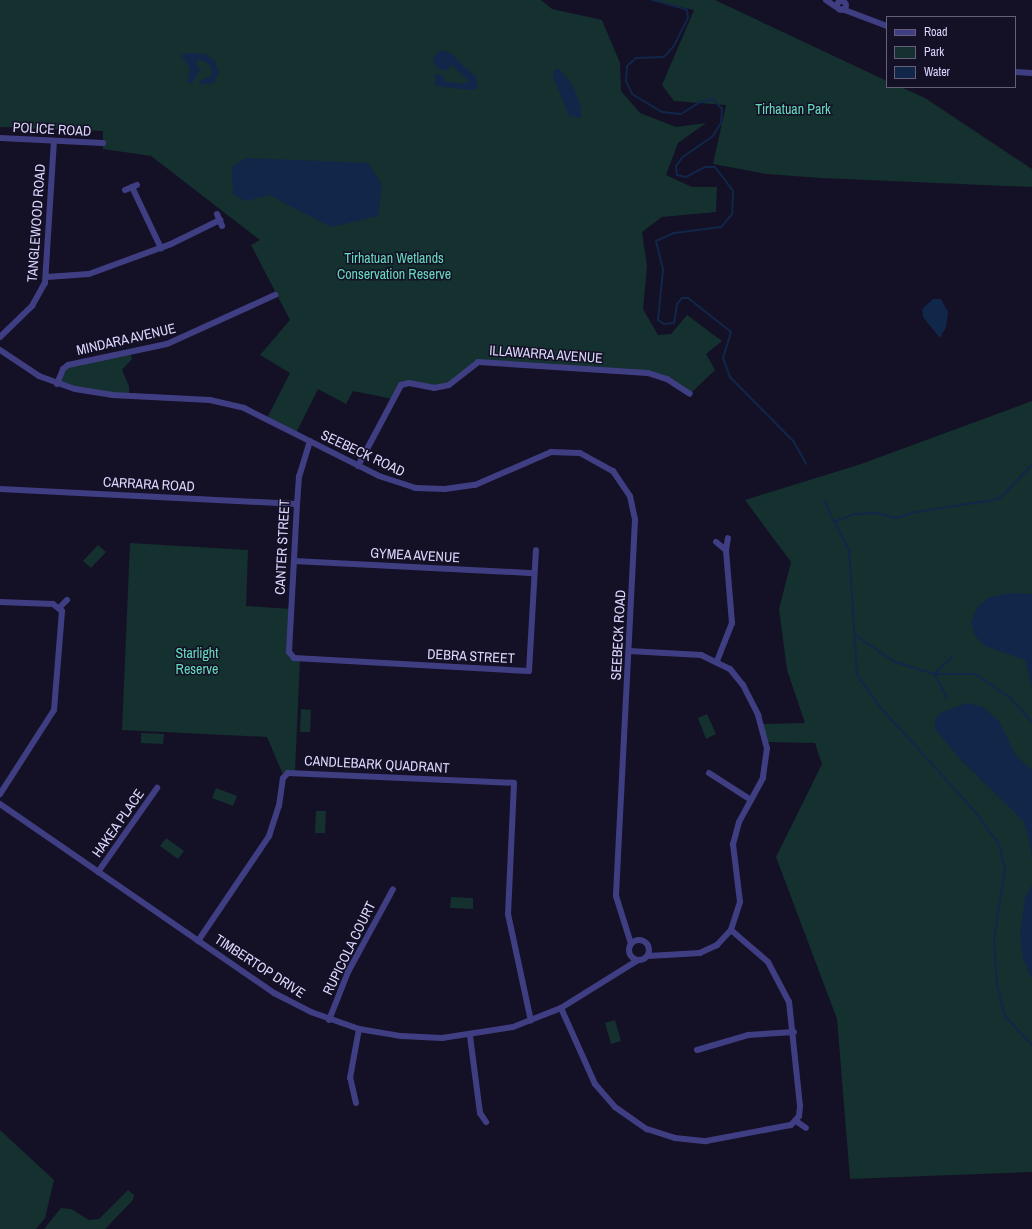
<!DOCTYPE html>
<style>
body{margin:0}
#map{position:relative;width:1032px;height:1229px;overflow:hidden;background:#141026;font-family:"Archivo Narrow",sans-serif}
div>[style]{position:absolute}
.green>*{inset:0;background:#14302f}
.water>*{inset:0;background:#11274a}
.stream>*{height:2px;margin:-1px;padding:0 1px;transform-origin:1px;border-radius:1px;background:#11274a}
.minor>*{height:6px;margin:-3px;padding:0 3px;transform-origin:3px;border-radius:3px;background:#403e83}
.minor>.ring{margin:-3px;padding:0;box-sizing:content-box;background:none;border:6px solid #403e83;border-radius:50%}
span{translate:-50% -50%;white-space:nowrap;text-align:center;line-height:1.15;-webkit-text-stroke:3px #141026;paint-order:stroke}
.park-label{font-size:14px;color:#66dbbd}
.street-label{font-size:14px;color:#dcd7fd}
.legend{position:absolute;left:886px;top:16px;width:130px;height:72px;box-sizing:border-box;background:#141026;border:1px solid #64607c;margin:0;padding:5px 7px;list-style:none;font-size:12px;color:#dcd7fd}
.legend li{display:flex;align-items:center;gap:8px;height:20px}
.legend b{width:20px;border:1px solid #64607c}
</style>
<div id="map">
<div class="green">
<i style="clip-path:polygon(0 0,541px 0,552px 9px,602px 20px,620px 63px,621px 91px,640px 113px,676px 127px,706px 123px,678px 143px,666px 175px,692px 187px,717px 187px,716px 212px,662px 217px,642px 232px,647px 266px,643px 309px,658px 335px,671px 334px,687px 315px,722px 341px,706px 354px,715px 370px,690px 394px,661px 377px,484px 361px,439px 388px,406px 383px,393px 399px,353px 391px,346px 404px,318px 389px,296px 433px,267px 418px,290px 373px,260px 355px,290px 320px,251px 245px,260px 240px,151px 156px,103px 149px,103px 131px,0 127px)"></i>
<i style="clip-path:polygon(650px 0,715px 0,887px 81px,887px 87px,901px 87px,925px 98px,1032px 169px,1032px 187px,821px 178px,766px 174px,713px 164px,726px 105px,674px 101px,662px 85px,694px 10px)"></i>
<i style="clip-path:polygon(130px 352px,132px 359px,122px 370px,129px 386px,129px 396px,57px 384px,63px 369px)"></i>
<i style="clip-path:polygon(1032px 401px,1032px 1172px,850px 1179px,837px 1019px,776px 857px,822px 764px,815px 743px,766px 742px,762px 724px,805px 723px,787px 670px,779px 609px,791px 562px,745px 500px,861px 464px)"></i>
<i style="clip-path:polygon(130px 543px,248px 550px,246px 606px,291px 609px,289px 652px,300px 659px,295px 772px,284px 777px,267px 737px,122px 730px)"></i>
<i style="clip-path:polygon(98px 545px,106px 552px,91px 568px,83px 561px)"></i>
<i style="clip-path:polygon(301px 709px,311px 710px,310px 732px,300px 732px)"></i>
<i style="clip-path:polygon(707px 714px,716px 734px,706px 739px,698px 718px)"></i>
<i style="clip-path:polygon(141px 733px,164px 734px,163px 744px,141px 743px)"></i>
<i style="clip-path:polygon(216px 788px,237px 796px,233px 806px,212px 798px)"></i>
<i style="clip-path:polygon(316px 811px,326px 811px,325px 833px,315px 833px)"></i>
<i style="clip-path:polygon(166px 838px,184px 851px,178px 859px,160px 846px)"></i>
<i style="clip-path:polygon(451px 897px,473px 898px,473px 909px,450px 908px)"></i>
<i style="clip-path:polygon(615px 1020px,621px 1041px,611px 1044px,605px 1023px)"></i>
<i style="clip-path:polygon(0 1130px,54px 1180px,45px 1218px,36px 1229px,0 1229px)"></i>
<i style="clip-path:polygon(128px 1190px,134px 1195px,133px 1200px,105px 1229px,44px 1229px,61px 1208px,71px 1209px,89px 1220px,99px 1219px)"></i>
</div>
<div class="water">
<i style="clip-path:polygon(441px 50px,450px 53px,476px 77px,478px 88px,472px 90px,435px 86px,435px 74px,442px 75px,446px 82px,464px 84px,469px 81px,452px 65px,446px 71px,436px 68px,433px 58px)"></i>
<i style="clip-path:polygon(187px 53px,205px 54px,215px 61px,219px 72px,214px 83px,199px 85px,201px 80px,210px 77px,212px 72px,209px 64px,199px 59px,196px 64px,201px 69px,192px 83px,187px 83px,190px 68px,181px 55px)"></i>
<i style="clip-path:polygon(558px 68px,572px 84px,581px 107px,581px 118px,569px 116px,553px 76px,553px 71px)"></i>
<i style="clip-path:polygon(247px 158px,368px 163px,382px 185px,378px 216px,331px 227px,269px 195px,245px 201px,233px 194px,232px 166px)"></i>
<i style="clip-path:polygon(933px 299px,941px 299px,948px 312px,946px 327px,940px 338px,923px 317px,922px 309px)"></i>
<i style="clip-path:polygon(1008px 593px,1032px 594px,1032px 688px,1025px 660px,985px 646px,975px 636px,971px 622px,977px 608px,988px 598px)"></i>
<i style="clip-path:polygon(968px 703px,983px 707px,999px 721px,1016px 756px,1032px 770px,1032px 864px,1031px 847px,1024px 822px,959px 758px,935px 729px,935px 719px,942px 712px)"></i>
<i style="clip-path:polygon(1032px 884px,1032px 979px,1023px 958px,1020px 934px,1025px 898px)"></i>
</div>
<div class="stream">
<i style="left:653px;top:0;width:35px;rotate:16deg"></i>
<i style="left:687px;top:10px;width:8px;rotate:83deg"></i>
<i style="left:688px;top:18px;width:33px;rotate:117deg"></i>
<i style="left:673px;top:47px;width:13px;rotate:132deg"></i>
<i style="left:664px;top:57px;width:28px;rotate:178deg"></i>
<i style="left:636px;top:58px;width:12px;rotate:138deg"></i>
<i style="left:627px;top:66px;width:15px;rotate:94deg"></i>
<i style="left:626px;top:81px;width:14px;rotate:65deg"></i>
<i style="left:632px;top:94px;width:35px;rotate:31deg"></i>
<i style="left:662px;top:112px;width:19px;rotate:6deg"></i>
<i style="left:681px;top:114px;width:22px;rotate:-32deg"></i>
<i style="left:700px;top:102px;width:13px;rotate:-13deg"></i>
<i style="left:713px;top:99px;width:13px;rotate:48deg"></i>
<i style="left:722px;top:109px;width:14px;rotate:94deg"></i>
<i style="left:721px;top:123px;width:15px;rotate:122deg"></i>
<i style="left:713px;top:136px;width:38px;rotate:145deg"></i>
<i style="left:682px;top:158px;width:10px;rotate:127deg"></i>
<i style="left:676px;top:166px;width:9px;rotate:84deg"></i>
<i style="left:677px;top:175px;width:9px;rotate:13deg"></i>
<i style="left:686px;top:177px;width:21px;rotate:-28deg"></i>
<i style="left:705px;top:167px;width:10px"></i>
<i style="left:715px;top:167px;width:30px;rotate:53deg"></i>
<i style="left:733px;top:191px;width:23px;rotate:92deg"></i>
<i style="left:732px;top:214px;width:17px;rotate:130deg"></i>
<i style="left:721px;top:227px;width:47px;rotate:172.7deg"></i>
<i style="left:674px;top:233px;width:20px;rotate:156deg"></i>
<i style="left:656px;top:241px;width:30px;rotate:76deg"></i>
<i style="left:663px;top:270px;width:50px;rotate:95.7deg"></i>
<i style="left:658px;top:320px;width:7px;rotate:34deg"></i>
<i style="left:664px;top:324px;width:10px;rotate:-6deg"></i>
<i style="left:674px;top:323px;width:19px;rotate:-81deg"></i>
<i style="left:677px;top:304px;width:8px;rotate:-50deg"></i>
<i style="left:682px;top:298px;width:6px"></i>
<i style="left:688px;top:298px;width:55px;rotate:38.3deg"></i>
<i style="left:731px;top:332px;width:27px;rotate:107deg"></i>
<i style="left:723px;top:358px;width:20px;rotate:70deg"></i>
<i style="left:730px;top:377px;width:91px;rotate:45.4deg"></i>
<i style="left:794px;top:442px;width:25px;rotate:61deg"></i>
<i style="left:825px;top:501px;width:23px;rotate:67deg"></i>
<i style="left:834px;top:522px;width:22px;rotate:-21deg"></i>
<i style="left:855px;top:514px;width:21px;rotate:-3deg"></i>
<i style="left:876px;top:513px;width:21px;rotate:14deg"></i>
<i style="left:896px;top:518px;width:21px;rotate:-17deg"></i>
<i style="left:916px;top:512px;width:84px;rotate:-8.9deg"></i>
<i style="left:999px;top:499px;width:47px;rotate:-45.9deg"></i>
<i style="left:834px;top:522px;width:32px;rotate:62deg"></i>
<i style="left:849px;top:550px;width:125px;rotate:86.3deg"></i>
<i style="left:857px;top:675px;width:41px;rotate:54deg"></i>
<i style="left:881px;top:708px;width:137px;rotate:47.7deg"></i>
<i style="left:973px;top:809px;width:44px;rotate:53.4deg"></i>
<i style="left:999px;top:844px;width:25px;rotate:76deg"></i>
<i style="left:1005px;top:868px;width:73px;rotate:98.7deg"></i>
<i style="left:994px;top:940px;width:45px;rotate:86.2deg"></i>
<i style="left:997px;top:985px;width:32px;rotate:76deg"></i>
<i style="left:1005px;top:1016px;width:40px;rotate:47deg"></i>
<i style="left:855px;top:635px;width:48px;rotate:34deg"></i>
<i style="left:895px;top:662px;width:41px;rotate:17.1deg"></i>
<i style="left:934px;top:674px;width:41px"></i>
<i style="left:975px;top:674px;width:40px;rotate:34deg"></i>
<i style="left:1008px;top:696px;width:35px;rotate:47deg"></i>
<i style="left:947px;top:698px;width:27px;rotate:-118deg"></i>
<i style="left:934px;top:674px;width:25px;rotate:-43deg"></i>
</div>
<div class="minor">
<i style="left:826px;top:0;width:12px;rotate:35deg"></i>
<i class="ring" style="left:836.5px;top:0.5px;width:3px;height:3px"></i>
<i style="left:842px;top:9px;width:48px;rotate:20.7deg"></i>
<i style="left:1015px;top:72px;width:17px;rotate:3deg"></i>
<i style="left:0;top:138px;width:103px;rotate:2.8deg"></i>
<i style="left:132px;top:187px;width:68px;rotate:64.6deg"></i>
<i style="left:125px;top:190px;width:13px;rotate:-23deg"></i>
<i style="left:217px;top:214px;width:13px;rotate:67deg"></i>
<i style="left:47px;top:277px;width:42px;rotate:-4.1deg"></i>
<i style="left:89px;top:274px;width:87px;rotate:-20.1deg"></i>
<i style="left:171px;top:244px;width:55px;rotate:-26.1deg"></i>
<i style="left:0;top:337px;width:45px;rotate:-44.1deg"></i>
<i style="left:32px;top:306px;width:26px;rotate:-61deg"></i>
<i style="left:45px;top:283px;width:142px;rotate:-86.4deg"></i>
<i style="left:0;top:350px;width:47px;rotate:33.7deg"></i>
<i style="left:39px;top:376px;width:38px;rotate:20deg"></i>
<i style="left:75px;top:389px;width:37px;rotate:9deg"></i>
<i style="left:112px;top:395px;width:98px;rotate:2.9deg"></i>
<i style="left:210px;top:400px;width:35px;rotate:13deg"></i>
<i style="left:244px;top:408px;width:151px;rotate:26.7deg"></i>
<i style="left:379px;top:476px;width:38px;rotate:18deg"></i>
<i style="left:415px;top:488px;width:30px;rotate:2deg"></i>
<i style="left:445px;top:489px;width:30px;rotate:-8deg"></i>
<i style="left:475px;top:485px;width:83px;rotate:-23.5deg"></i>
<i style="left:551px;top:452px;width:29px;rotate:2deg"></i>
<i style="left:580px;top:453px;width:38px;rotate:29deg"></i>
<i style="left:613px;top:471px;width:30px;rotate:56deg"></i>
<i style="left:630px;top:496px;width:25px;rotate:78deg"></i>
<i style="left:635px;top:520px;width:376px;rotate:92.9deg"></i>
<i style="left:616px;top:896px;width:50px;rotate:72.6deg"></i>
<i style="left:57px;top:384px;width:16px;rotate:-68deg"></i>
<i style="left:63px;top:369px;width:6px;rotate:-39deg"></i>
<i style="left:68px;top:365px;width:101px;rotate:-12deg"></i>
<i style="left:167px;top:344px;width:119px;rotate:-24.4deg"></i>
<i style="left:310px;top:441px;width:37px;rotate:107deg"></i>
<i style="left:299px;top:476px;width:28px;rotate:94deg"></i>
<i style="left:297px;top:504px;width:148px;rotate:93.1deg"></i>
<i style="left:289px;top:652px;width:8px;rotate:50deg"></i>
<i style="left:294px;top:658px;width:235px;rotate:3.2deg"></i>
<i style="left:529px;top:671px;width:121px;rotate:-86.7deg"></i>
<i style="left:358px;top:466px;width:92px;rotate:-62deg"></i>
<i style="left:401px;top:385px;width:8px;rotate:-14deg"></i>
<i style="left:409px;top:383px;width:25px;rotate:11deg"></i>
<i style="left:434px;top:388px;width:15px;rotate:-11deg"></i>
<i style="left:449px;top:385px;width:37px;rotate:-38deg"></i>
<i style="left:478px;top:362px;width:170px;rotate:3.7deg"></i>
<i style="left:648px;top:373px;width:20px;rotate:18deg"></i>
<i style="left:667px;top:379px;width:27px;rotate:33deg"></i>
<i style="left:0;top:489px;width:297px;rotate:2.9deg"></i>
<i style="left:716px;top:542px;width:13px;rotate:39deg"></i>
<i style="left:294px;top:561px;width:240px;rotate:2.9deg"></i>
<i style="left:0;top:602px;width:53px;rotate:2.2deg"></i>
<i style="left:53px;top:604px;width:11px;rotate:38deg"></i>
<i style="left:62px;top:611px;width:99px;rotate:94.6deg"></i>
<i style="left:54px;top:710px;width:100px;rotate:122.7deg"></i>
<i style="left:60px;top:607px;width:10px;rotate:-45deg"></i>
<i style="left:629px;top:651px;width:72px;rotate:3.2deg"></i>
<i style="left:701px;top:655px;width:32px;rotate:26deg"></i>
<i style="left:730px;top:669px;width:21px;rotate:51deg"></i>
<i style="left:743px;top:685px;width:34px;rotate:63deg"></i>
<i style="left:758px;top:715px;width:34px;rotate:75deg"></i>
<i style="left:767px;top:748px;width:30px;rotate:98deg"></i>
<i style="left:763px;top:778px;width:50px;rotate:118.6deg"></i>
<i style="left:739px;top:822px;width:23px;rotate:105deg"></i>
<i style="left:733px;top:844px;width:58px;rotate:83.1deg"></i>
<i style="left:740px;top:902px;width:29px;rotate:108deg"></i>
<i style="left:731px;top:930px;width:21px;rotate:133deg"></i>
<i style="left:717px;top:945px;width:19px;rotate:155deg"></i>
<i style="left:700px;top:953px;width:52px;rotate:176.7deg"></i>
<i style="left:717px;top:661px;width:41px;rotate:-68.5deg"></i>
<i style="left:732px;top:623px;width:73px;rotate:-94.7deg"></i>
<i style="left:726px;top:550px;width:12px;rotate:-81deg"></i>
<i style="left:709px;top:773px;width:50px;rotate:32.7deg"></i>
<i style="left:0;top:804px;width:333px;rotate:34.6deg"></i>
<i style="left:274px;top:993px;width:42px;rotate:27.2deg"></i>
<i style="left:311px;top:1012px;width:51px;rotate:19.5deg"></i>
<i style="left:359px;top:1029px;width:43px;rotate:9.5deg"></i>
<i style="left:401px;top:1036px;width:41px;rotate:2.8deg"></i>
<i style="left:442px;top:1038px;width:72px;rotate:-8.8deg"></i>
<i style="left:513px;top:1027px;width:52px;rotate:-21.6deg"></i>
<i style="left:561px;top:1008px;width:91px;rotate:-31.9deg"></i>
<i style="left:98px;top:872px;width:103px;rotate:-54.9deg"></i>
<i class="ring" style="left:629px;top:940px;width:14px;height:14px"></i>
<i style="left:198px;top:941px;width:127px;rotate:-55.9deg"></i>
<i style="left:269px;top:836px;width:32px;rotate:-72deg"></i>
<i style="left:279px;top:806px;width:28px;rotate:-82deg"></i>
<i style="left:283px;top:778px;width:7px;rotate:-45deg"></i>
<i style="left:288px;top:773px;width:226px;rotate:2.5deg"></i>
<i style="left:514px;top:783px;width:131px;rotate:92.6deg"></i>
<i style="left:508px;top:914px;width:109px;rotate:77.9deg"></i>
<i style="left:561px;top:1008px;width:83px;rotate:65.9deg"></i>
<i style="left:595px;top:1084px;width:30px;rotate:49deg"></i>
<i style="left:615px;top:1107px;width:39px;rotate:35deg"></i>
<i style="left:647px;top:1129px;width:29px;rotate:18deg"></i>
<i style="left:675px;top:1138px;width:31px;rotate:6deg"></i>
<i style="left:706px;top:1141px;width:86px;rotate:-10.7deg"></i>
<i style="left:791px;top:1125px;width:12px;rotate:-48deg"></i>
<i style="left:799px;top:1116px;width:10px;rotate:-84deg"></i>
<i style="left:800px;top:1106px;width:105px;rotate:-96deg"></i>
<i style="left:789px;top:1002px;width:45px;rotate:-117.7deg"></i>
<i style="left:768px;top:962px;width:49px;rotate:-139.1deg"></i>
<i style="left:329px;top:1020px;width:52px;rotate:-68.4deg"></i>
<i style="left:348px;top:972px;width:94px;rotate:-61.5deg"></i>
<i style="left:470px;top:1036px;width:78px;rotate:82.6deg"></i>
<i style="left:480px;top:1113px;width:11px;rotate:56deg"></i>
<i style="left:697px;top:1050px;width:53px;rotate:-16.4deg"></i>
<i style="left:748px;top:1035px;width:46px;rotate:-3.7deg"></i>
<i style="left:356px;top:1103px;width:26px;rotate:-103deg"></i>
<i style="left:350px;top:1078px;width:50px;rotate:-79.6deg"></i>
<i style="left:796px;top:1121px;width:12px;rotate:35deg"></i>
</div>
<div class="park-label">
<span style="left:793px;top:109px">Tirhatuan Park</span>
<span style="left:394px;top:266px">Tirhatuan Wetlands<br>Conservation Reserve</span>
<span style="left:197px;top:661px">Starlight<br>Reserve</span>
</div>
<div class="street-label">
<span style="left:52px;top:129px;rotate:3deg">POLICE ROAD</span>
<span style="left:36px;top:223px;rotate:-86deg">TANGLEWOOD ROAD</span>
<span style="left:126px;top:339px;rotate:-13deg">MINDARA AVENUE</span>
<span style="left:546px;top:354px;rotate:4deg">ILLAWARRA AVENUE</span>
<span style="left:363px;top:453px;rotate:25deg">SEEBECK ROAD</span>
<span style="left:149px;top:484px;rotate:3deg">CARRARA ROAD</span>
<span style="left:282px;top:547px;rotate:-87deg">CANTER STREET</span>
<span style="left:415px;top:555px;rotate:3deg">GYMEA AVENUE</span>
<span style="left:618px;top:635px;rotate:-87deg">SEEBECK ROAD</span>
<span style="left:471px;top:656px;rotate:3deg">DEBRA STREET</span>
<span style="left:377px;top:764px;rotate:3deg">CANDLEBARK QUADRANT</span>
<span style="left:118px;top:823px;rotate:-55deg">HAKEA PLACE</span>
<span style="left:349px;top:948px;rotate:-64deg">RUPICOLA COURT</span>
<span style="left:260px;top:966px;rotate:33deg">TIMBERTOP DRIVE</span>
</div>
<ul class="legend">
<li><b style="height:5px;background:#403e83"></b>Road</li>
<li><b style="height:11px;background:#14302f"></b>Park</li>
<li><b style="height:11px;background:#11274a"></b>Water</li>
</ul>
</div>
